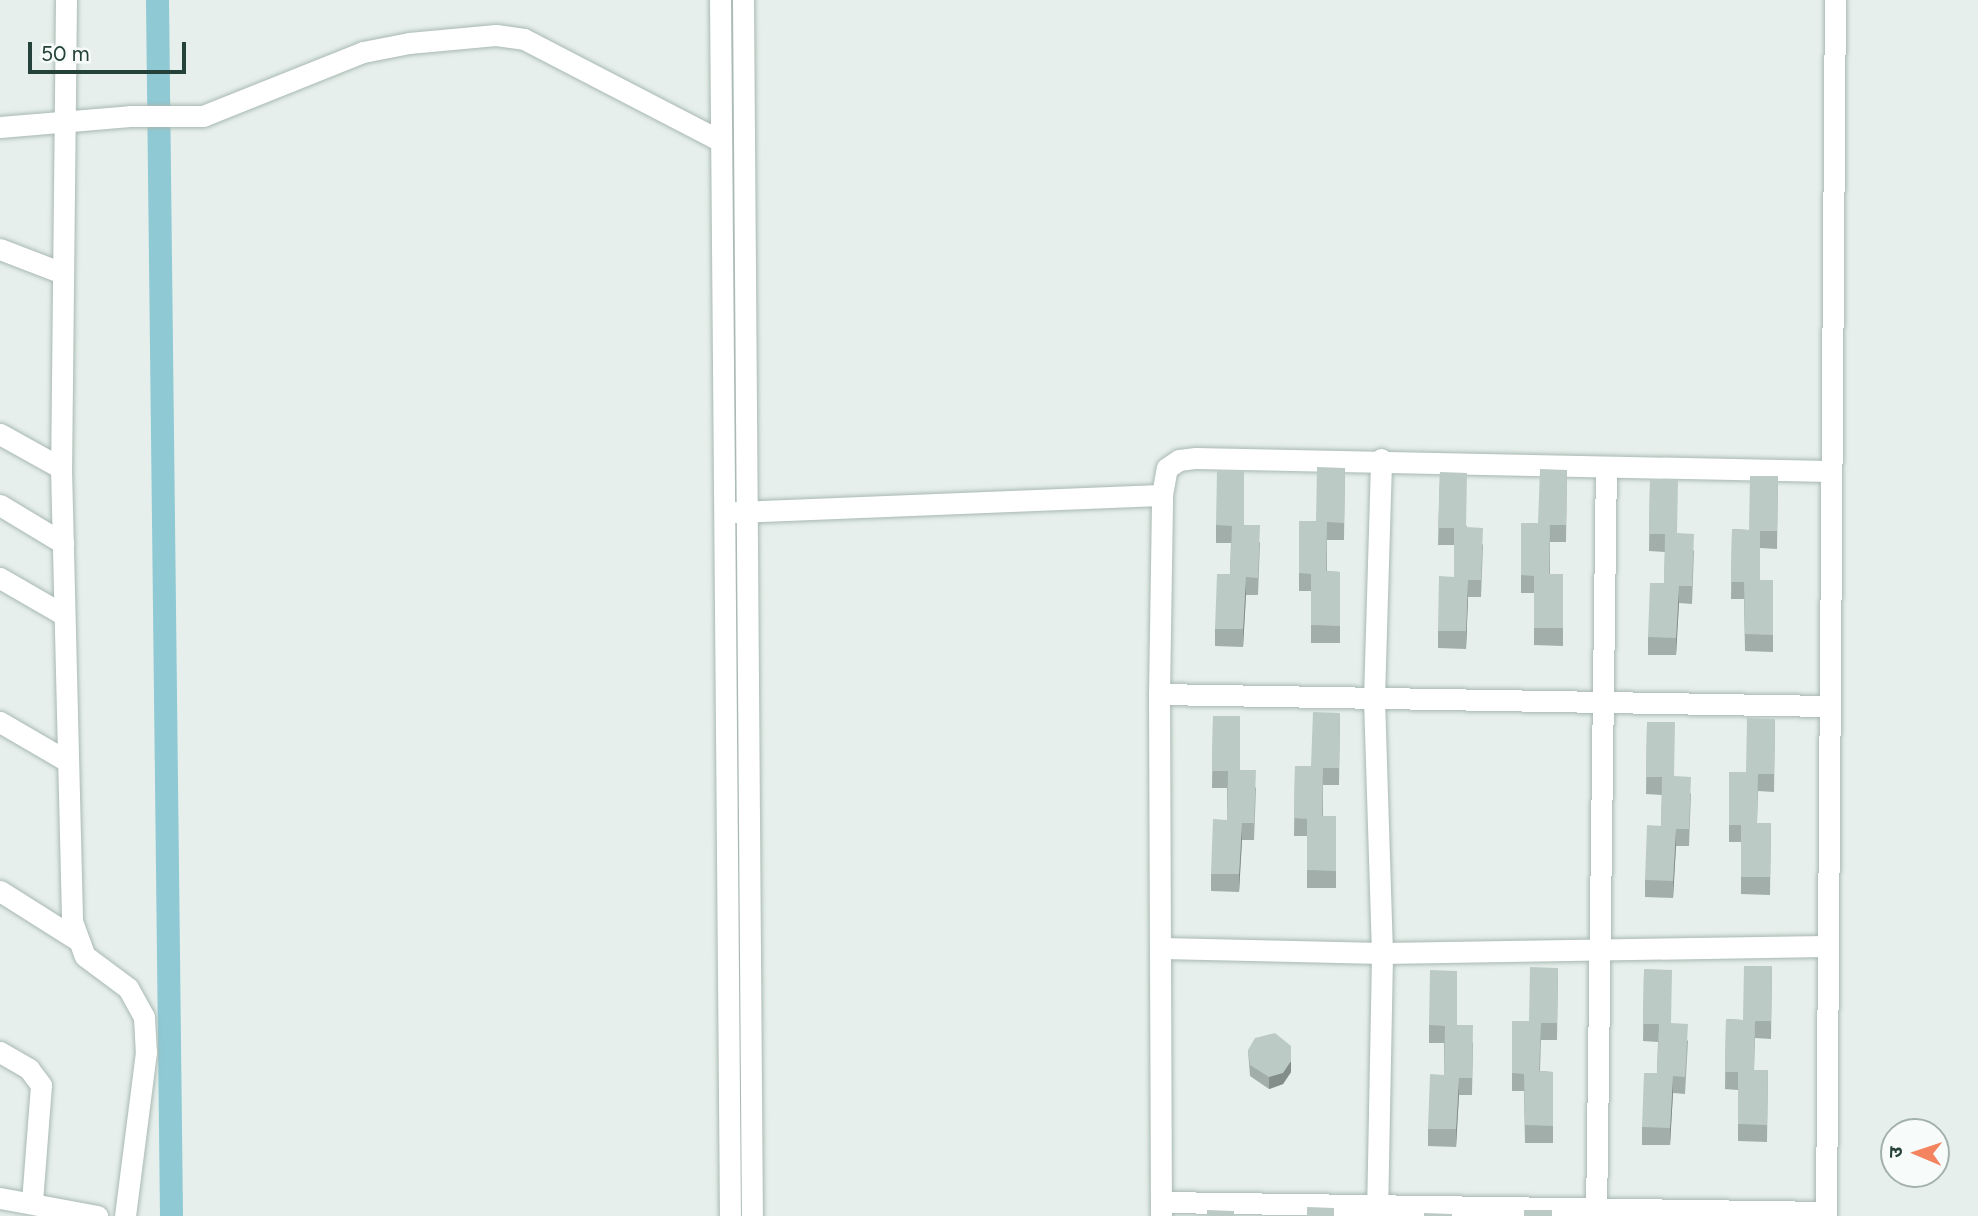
<!DOCTYPE html>
<meta charset="utf-8">
<style>
body{margin:0}
#map{position:relative;width:1978px;height:1216px;overflow:hidden;background:#e6efeb;font-family:Figtree,"Noto Sans Devanagari",sans-serif}
div>[style]{position:absolute}
.canal>*{height:23px;margin:-11.5px;padding:0 11.5px;transform-origin:11.5px;border-radius:11.5px;background:#8ec9d4}
.roads{filter:drop-shadow(0 0 2px #a8b8b2) drop-shadow(0 0 2px #a8b8b2)}
.minor>*{height:21px;margin:-10.5px;padding:0 10.5px;transform-origin:10.5px;border-radius:10.5px;background:#fff}
.wall>*{inset:0;background:#a1aea9}
.shaded-wall>*{inset:0;background:#838d89}
.building>*{inset:0;background:#bbcac4}
span{translate:-50% -50%;white-space:nowrap;text-align:center;line-height:1.15;-webkit-text-stroke:7px #f7fbf9;paint-order:stroke}
.north{position:absolute;left:1880px;top:1118px;width:70px;height:70px;box-sizing:border-box;background:#f7fbf9;border:2px solid #a3b1ad;border-radius:50%;rotate:272deg;font-size:19px;font-weight:700;line-height:28px;text-align:center;color:#24423a}
.north::after{content:'';display:block;margin:auto;width:24px;height:32px;background:#f4845f;clip-path:polygon(50% 0,100% 100%,50% 72%,0 100%)}
.scale{position:absolute;left:28px;top:42px;width:158px;height:32px;box-sizing:border-box;border:4px solid #24423a;border-top:0;padding-left:9px;font-size:21px;line-height:24px;white-space:nowrap;color:#24423a;-webkit-text-stroke:5px #f7fbf9;paint-order:stroke}
</style>
<div id="map">
<div class="canal">
<i style="left:157px;top:0;width:1216px;rotate:89.34deg"></i>
</div>
<div class="roads">
<div class="minor">
<i style="left:66px;top:0;width:468px;rotate:90.6deg"></i>
<i style="left:61px;top:468px;width:453px;rotate:88.6deg"></i>
<i style="left:72px;top:921px;width:37px;rotate:70deg"></i>
<i style="left:85px;top:956px;width:54px;rotate:36.7deg"></i>
<i style="left:128px;top:988px;width:33px;rotate:61deg"></i>
<i style="left:144px;top:1017px;width:35px;rotate:87deg"></i>
<i style="left:146px;top:1052px;width:165px;rotate:97.3deg"></i>
<i style="left:720px;top:0;width:1216px;rotate:89.53deg"></i>
<i style="left:743px;top:0;width:1216px;rotate:89.58deg"></i>
<i style="left:0;top:127px;width:130px;rotate:-4.8deg"></i>
<i style="left:130px;top:116px;width:73px"></i>
<i style="left:203px;top:116px;width:172px;rotate:-21.8deg"></i>
<i style="left:363px;top:52px;width:47px;rotate:-11.1deg"></i>
<i style="left:409px;top:43px;width:87px;rotate:-5.3deg"></i>
<i style="left:496px;top:35px;width:28px;rotate:8deg"></i>
<i style="left:524px;top:39px;width:222px;rotate:27.4deg"></i>
<i style="left:0;top:249px;width:64px;rotate:21deg"></i>
<i style="left:0;top:434px;width:70px;rotate:29.1deg"></i>
<i style="left:0;top:505px;width:74px;rotate:31.1deg"></i>
<i style="left:735px;top:512px;width:427px;rotate:-2.3deg"></i>
<i style="left:0;top:578px;width:74px;rotate:30deg"></i>
<i style="left:1159px;top:694px;width:669px;rotate:1.03deg"></i>
<i style="left:0;top:722px;width:78px;rotate:30.2deg"></i>
<i style="left:0;top:891px;width:90px;rotate:32.3deg"></i>
<i style="left:1162px;top:948px;width:220px;rotate:1.3deg"></i>
<i style="left:1382px;top:953px;width:443px;rotate:-0.9deg"></i>
<i style="left:0;top:1052px;width:34px;rotate:30deg"></i>
<i style="left:29px;top:1069px;width:20px;rotate:53deg"></i>
<i style="left:41px;top:1085px;width:116px;rotate:94.4deg"></i>
<i style="left:0;top:1198px;width:99px;rotate:10.5deg"></i>
<i style="left:1161px;top:1202px;width:665px;rotate:0.86deg"></i>
<i style="left:1161px;top:1216px;width:522px;rotate:-90.22deg"></i>
<i style="left:1159px;top:694px;width:199px;rotate:-89.1deg"></i>
<i style="left:1162px;top:495px;width:27px;rotate:-80deg"></i>
<i style="left:1167px;top:468px;width:14px;rotate:-34deg"></i>
<i style="left:1179px;top:460px;width:17px;rotate:-7deg"></i>
<i style="left:1196px;top:458px;width:633px;rotate:1.18deg"></i>
<i style="left:1377px;top:1216px;width:263px;rotate:-88.9deg"></i>
<i style="left:1382px;top:953px;width:255px;rotate:-91.8deg"></i>
<i style="left:1374px;top:698px;width:239px;rotate:-88.3deg"></i>
<i style="left:1596px;top:1216px;width:749px;rotate:-89.24deg"></i>
<i style="left:1826px;top:1216px;width:1216px;rotate:-89.58deg"></i>
</div>
</div>
<div class="wall">
<i style="clip-path:polygon(1345px 468px,1344px 540px,1327px 540px,1327px 571px,1340px 572px,1340px 643px,1311px 643px,1311px 591px,1299px 591px,1299px 521px,1316px 521px)"></i>
<i style="clip-path:polygon(1567px 470px,1566px 542px,1550px 542px,1550px 574px,1563px 574px,1563px 646px,1534px 645px,1534px 593px,1521px 593px,1521px 523px,1538px 523px)"></i>
<i style="clip-path:polygon(1440px 472px,1467px 527px,1483px 545px,1481px 597px,1468px 597px,1466px 649px,1438px 648px,1438px 631px,1454px 577px,1454px 545px,1438px 545px)"></i>
<i style="clip-path:polygon(1778px 476px,1777px 549px,1760px 548px,1760px 580px,1773px 580px,1773px 652px,1745px 651px,1744px 599px,1731px 599px,1732px 529px,1749px 530px)"></i>
<i style="clip-path:polygon(1650px 479px,1677px 533px,1694px 551px,1692px 604px,1679px 603px,1676px 655px,1648px 655px,1648px 637px,1664px 583px,1665px 552px,1649px 551px)"></i>
<i style="clip-path:polygon(1216px 525px,1244px 525px,1260px 543px,1258px 595px,1246px 595px,1243px 647px,1215px 646px,1215px 629px,1230px 574px,1231px 543px,1216px 543px)"></i>
<i style="clip-path:polygon(1340px 713px,1339px 785px,1323px 785px,1323px 816px,1336px 816px,1336px 888px,1307px 888px,1307px 836px,1294px 836px,1295px 766px,1311px 766px)"></i>
<i style="clip-path:polygon(1213px 716px,1240px 770px,1256px 788px,1254px 840px,1242px 840px,1239px 892px,1211px 891px,1211px 874px,1227px 820px,1227px 788px,1212px 788px)"></i>
<i style="clip-path:polygon(1775px 719px,1774px 792px,1758px 791px,1757px 823px,1771px 823px,1770px 895px,1741px 894px,1741px 842px,1729px 842px,1729px 772px,1746px 772px)"></i>
<i style="clip-path:polygon(1647px 722px,1674px 776px,1691px 794px,1689px 846px,1676px 846px,1673px 898px,1645px 897px,1645px 880px,1661px 826px,1662px 795px,1646px 794px)"></i>
<i style="clip-path:polygon(1772px 966px,1771px 1039px,1755px 1038px,1754px 1070px,1768px 1070px,1767px 1142px,1738px 1141px,1738px 1090px,1725px 1089px,1726px 1019px,1743px 1020px)"></i>
<i style="clip-path:polygon(1558px 968px,1557px 1040px,1541px 1040px,1540px 1071px,1553px 1072px,1553px 1143px,1525px 1143px,1524px 1091px,1512px 1091px,1512px 1021px,1529px 1021px)"></i>
<i style="clip-path:polygon(1644px 969px,1671px 1023px,1688px 1041px,1685px 1094px,1673px 1093px,1670px 1145px,1642px 1145px,1642px 1127px,1657px 1073px,1658px 1042px,1643px 1041px)"></i>
<i style="clip-path:polygon(1429px 1025px,1457px 1025px,1473px 1043px,1472px 1095px,1459px 1095px,1456px 1147px,1428px 1146px,1428px 1129px,1444px 1075px,1444px 1043px,1429px 1043px)"></i>
<i style="clip-path:polygon(1248px 1050px,1291px 1072px,1283px 1084px,1269px 1089px,1250px 1076px)"></i>
</div>
<div class="shaded-wall">
<i style="clip-path:polygon(1246px 577px,1246px 595px,1243px 647px,1243px 629px)"></i>
<i style="clip-path:polygon(1468px 580px,1468px 597px,1466px 649px,1466px 631px)"></i>
<i style="clip-path:polygon(1679px 586px,1679px 603px,1676px 655px,1676px 638px)"></i>
<i style="clip-path:polygon(1242px 823px,1242px 840px,1239px 892px,1239px 874px)"></i>
<i style="clip-path:polygon(1676px 829px,1676px 846px,1673px 898px,1673px 881px)"></i>
<i style="clip-path:polygon(1291px 1061px,1291px 1072px,1283px 1084px,1269px 1089px,1269px 1077px)"></i>
<i style="clip-path:polygon(1673px 1076px,1673px 1093px,1670px 1145px,1670px 1128px)"></i>
<i style="clip-path:polygon(1459px 1078px,1459px 1095px,1456px 1147px,1456px 1129px)"></i>
</div>
<div class="building">
<i style="clip-path:polygon(1317px 467px,1345px 468px,1344px 523px,1327px 522px,1326px 571px,1340px 572px,1340px 626px,1311px 625px,1311px 574px,1299px 573px,1299px 521px,1316px 521px)"></i>
<i style="clip-path:polygon(1540px 469px,1567px 470px,1566px 525px,1550px 525px,1549px 574px,1563px 574px,1563px 628px,1534px 628px,1534px 576px,1521px 575px,1521px 523px,1538px 523px)"></i>
<i style="clip-path:polygon(1217px 470px,1244px 471px,1244px 525px,1260px 525px,1258px 578px,1246px 577px,1243px 629px,1215px 629px,1217px 574px,1230px 574px,1232px 526px,1216px 525px)"></i>
<i style="clip-path:polygon(1440px 472px,1467px 473px,1466px 527px,1483px 528px,1481px 580px,1468px 580px,1466px 631px,1438px 631px,1439px 576px,1454px 577px,1454px 528px,1438px 528px)"></i>
<i style="clip-path:polygon(1750px 476px,1778px 476px,1777px 531px,1760px 531px,1760px 580px,1773px 580px,1773px 635px,1745px 634px,1744px 582px,1731px 582px,1732px 529px,1749px 530px)"></i>
<i style="clip-path:polygon(1650px 479px,1678px 480px,1677px 533px,1694px 534px,1692px 586px,1679px 586px,1676px 638px,1648px 637px,1650px 583px,1664px 583px,1665px 534px,1649px 534px)"></i>
<i style="clip-path:polygon(1313px 712px,1340px 713px,1339px 768px,1323px 768px,1322px 816px,1336px 816px,1336px 871px,1307px 870px,1307px 819px,1294px 818px,1295px 766px,1311px 766px)"></i>
<i style="clip-path:polygon(1213px 716px,1240px 716px,1240px 770px,1256px 770px,1254px 823px,1242px 823px,1239px 874px,1211px 874px,1213px 819px,1227px 820px,1228px 771px,1212px 771px)"></i>
<i style="clip-path:polygon(1747px 718px,1775px 719px,1774px 774px,1758px 774px,1757px 823px,1771px 823px,1770px 877px,1741px 877px,1741px 825px,1729px 825px,1729px 772px,1746px 772px)"></i>
<i style="clip-path:polygon(1647px 722px,1675px 722px,1674px 776px,1691px 777px,1689px 829px,1676px 829px,1673px 881px,1645px 880px,1647px 825px,1661px 826px,1662px 777px,1646px 777px)"></i>
<i style="clip-path:polygon(1744px 966px,1772px 966px,1771px 1021px,1755px 1021px,1754px 1070px,1768px 1070px,1767px 1125px,1738px 1124px,1738px 1072px,1725px 1072px,1726px 1019px,1743px 1020px)"></i>
<i style="clip-path:polygon(1530px 967px,1558px 968px,1557px 1023px,1541px 1023px,1539px 1071px,1553px 1072px,1553px 1126px,1525px 1125px,1524px 1074px,1512px 1073px,1512px 1021px,1529px 1021px)"></i>
<i style="clip-path:polygon(1644px 969px,1672px 970px,1671px 1023px,1688px 1024px,1685px 1077px,1673px 1076px,1670px 1128px,1642px 1127px,1644px 1073px,1657px 1073px,1659px 1024px,1643px 1024px)"></i>
<i style="clip-path:polygon(1430px 970px,1457px 971px,1457px 1025px,1473px 1025px,1472px 1078px,1459px 1078px,1456px 1129px,1428px 1129px,1430px 1074px,1444px 1075px,1445px 1026px,1429px 1025px)"></i>
<i style="clip-path:polygon(1275px 1033px,1291px 1046px,1291px 1061px,1283px 1073px,1269px 1077px,1250px 1065px,1248px 1050px,1255px 1038px)"></i>
<i style="clip-path:polygon(1307px 1207px,1334px 1208px,1334px 1216px,1307px 1216px)"></i>
<i style="clip-path:polygon(1207px 1210px,1234px 1211px,1234px 1216px,1207px 1216px)"></i>
<i style="clip-path:polygon(1524px 1210px,1552px 1210px,1552px 1216px,1524px 1216px)"></i>
<i style="clip-path:polygon(1424px 1213px,1452px 1214px,1452px 1216px,1424px 1216px)"></i>
</div>
<div class="north">उ</div>
<div class="scale">50 m</div>
</div>
